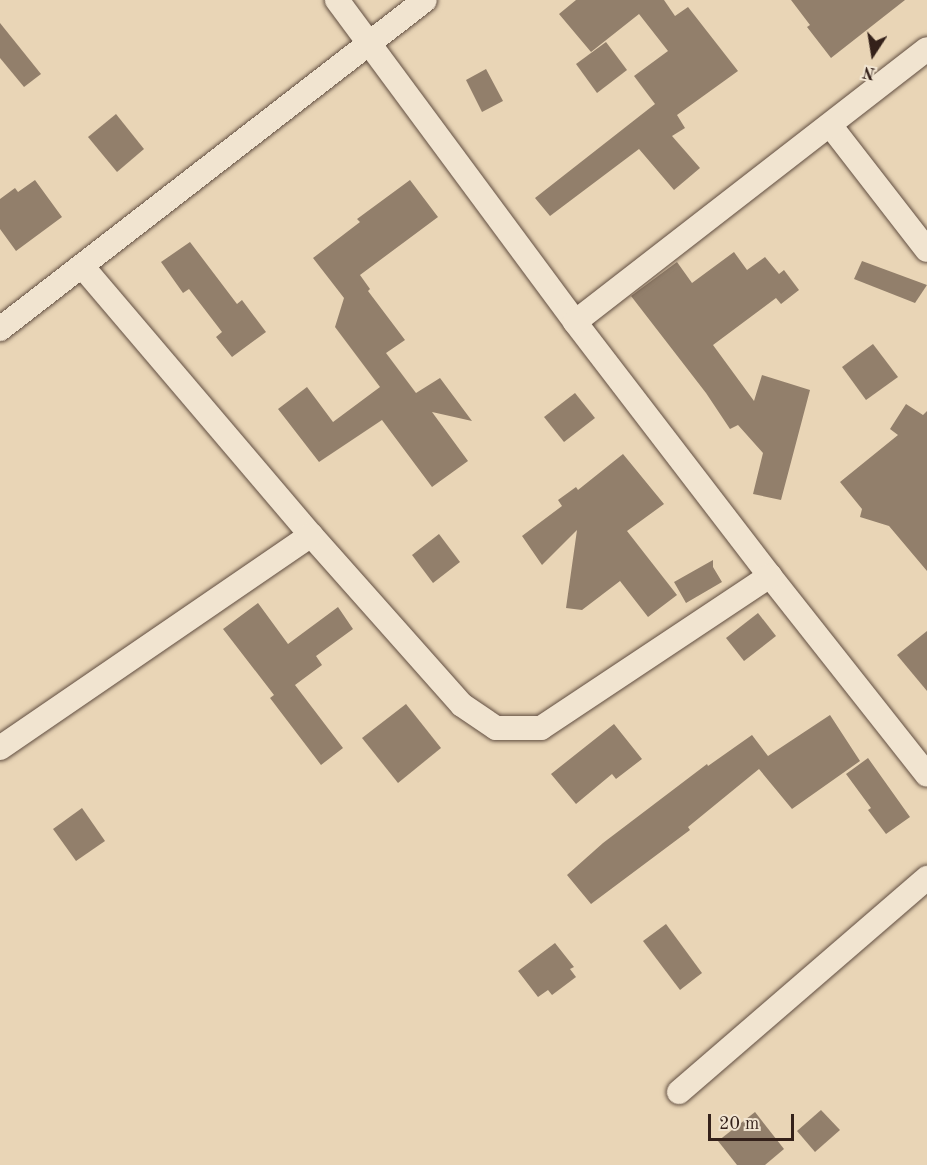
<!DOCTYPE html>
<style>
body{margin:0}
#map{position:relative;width:927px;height:1165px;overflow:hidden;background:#e9d5b6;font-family:"Old Standard TT",serif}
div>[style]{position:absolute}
.building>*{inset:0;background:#927f6b}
.roads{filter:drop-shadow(0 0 2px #614e41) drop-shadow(0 0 2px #614e41)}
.minor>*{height:24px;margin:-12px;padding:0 12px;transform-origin:12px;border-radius:12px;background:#f1e4d0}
span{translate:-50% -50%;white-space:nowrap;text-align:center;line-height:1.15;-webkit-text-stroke:4.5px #f1e4d0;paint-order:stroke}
.north{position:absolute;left:843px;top:24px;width:60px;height:60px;-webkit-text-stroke:4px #f1e4d0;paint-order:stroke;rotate:192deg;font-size:16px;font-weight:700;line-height:24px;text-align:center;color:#34211a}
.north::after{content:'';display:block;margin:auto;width:21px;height:27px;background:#34211a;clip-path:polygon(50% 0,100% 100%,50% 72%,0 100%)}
.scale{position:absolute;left:708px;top:1114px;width:86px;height:27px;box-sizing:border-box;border:3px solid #34211a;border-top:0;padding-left:8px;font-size:18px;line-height:21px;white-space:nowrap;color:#34211a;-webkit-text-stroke:4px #f1e4d0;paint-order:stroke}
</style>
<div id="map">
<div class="building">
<i style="clip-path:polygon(576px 0,664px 0,675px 16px,688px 7px,738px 71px,677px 115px,685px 128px,672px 136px,700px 168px,674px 190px,639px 149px,550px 216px,535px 198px,655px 104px,634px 76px,668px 51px,639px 14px,591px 52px,559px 14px)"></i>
<i style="clip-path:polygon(791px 0,905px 0,831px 58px,807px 27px,810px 25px)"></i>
<i style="clip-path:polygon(0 23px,41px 74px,24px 87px,0 58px)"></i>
<i style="clip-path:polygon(606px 42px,627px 70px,597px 93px,576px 64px)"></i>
<i style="clip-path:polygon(486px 69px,503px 101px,482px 112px,466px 80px)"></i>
<i style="clip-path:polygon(116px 114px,144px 149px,117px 172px,88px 137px)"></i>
<i style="clip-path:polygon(35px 180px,62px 217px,16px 251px,0 229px,0 199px,15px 188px,18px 192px)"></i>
<i style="clip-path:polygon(410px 180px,438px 217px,360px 275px,370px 289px,368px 291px,405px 340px,386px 353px,416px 393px,440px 378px,472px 421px,432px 412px,468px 461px,432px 487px,382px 420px,319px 462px,278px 409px,307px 387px,333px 422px,380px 387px,335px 327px,344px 298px,313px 258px,360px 222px,357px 219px)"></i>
<i style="clip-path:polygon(190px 242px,237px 304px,242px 300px,266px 332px,232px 357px,216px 337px,222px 332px,189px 289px,183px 293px,161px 262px)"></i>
<i style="clip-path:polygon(734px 252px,747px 270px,765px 257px,779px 274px,784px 270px,799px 290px,781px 304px,776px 298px,713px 345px,754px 401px,762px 375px,810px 390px,781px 500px,753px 494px,763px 453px,738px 425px,730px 429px,706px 393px,631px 296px,677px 262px,692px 283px)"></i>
<i style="clip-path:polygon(862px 261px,927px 285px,915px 303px,854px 279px)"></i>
<i style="clip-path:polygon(873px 344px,898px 377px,866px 400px,842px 367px)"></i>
<i style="clip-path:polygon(575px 393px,595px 418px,564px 442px,544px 417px)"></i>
<i style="clip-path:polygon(906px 404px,923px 415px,927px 411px,927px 571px,889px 526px,860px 517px,862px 509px,840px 482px,898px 435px,890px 429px)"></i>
<i style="clip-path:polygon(623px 454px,664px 504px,627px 531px,677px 595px,648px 617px,620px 581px,582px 610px,566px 608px,577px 530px,542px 565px,522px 536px,562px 506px,558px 500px,576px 487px,578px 490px)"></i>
<i style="clip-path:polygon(439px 534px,460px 562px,433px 583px,412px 555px)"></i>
<i style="clip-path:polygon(713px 560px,713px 567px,722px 582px,686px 603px,674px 582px)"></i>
<i style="clip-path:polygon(258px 603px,288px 644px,338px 607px,353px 629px,316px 656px,322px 665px,295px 685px,343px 748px,321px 765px,270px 698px,274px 695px,223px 629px)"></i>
<i style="clip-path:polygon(758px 613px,776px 636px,744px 661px,726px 638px)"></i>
<i style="clip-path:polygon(927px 631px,927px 691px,897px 655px)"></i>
<i style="clip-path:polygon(406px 704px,441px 748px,398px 783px,362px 738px)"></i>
<i style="clip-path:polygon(830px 715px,860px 761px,792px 809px,759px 769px,688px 827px,690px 830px,591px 904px,567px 875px,603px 843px,707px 764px,708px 766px,752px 735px,768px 756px)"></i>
<i style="clip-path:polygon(614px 724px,642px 759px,616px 779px,612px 774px,576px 804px,551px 774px)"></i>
<i style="clip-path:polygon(868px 758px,910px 817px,886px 834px,868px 810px,871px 808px,846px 774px)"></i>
<i style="clip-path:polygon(82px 808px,105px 841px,76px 861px,53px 829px)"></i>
<i style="clip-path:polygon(666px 924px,702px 973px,680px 990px,643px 941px)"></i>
<i style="clip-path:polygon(555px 943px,574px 967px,570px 969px,576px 977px,552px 995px,548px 990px,538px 997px,518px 971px)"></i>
<i style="clip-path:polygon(821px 1110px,840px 1130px,815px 1152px,797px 1131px)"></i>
<i style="clip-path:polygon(755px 1112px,784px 1149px,765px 1165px,737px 1165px,718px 1141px)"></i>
</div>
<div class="roads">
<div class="minor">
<i style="left:337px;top:0;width:400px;rotate:53.5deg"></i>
<i style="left:575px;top:322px;width:320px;rotate:52.5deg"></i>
<i style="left:770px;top:576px;width:253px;rotate:51.7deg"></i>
<i style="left:830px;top:125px;width:158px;rotate:52.2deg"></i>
<i style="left:82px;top:266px;width:353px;rotate:49.6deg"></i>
<i style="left:311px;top:535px;width:227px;rotate:48.4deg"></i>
<i style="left:462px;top:705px;width:41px;rotate:34.1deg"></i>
<i style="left:496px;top:728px;width:45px"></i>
<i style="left:541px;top:728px;width:275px;rotate:-33.6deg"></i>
<i style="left:575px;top:322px;width:445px;rotate:-37.8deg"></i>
<i style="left:0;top:329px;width:537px;rotate:-37.74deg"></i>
<i style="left:0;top:748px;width:377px;rotate:-34.4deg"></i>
<i style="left:679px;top:1092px;width:328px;rotate:-40.8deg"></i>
</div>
</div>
<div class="north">N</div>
<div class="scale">20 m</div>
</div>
